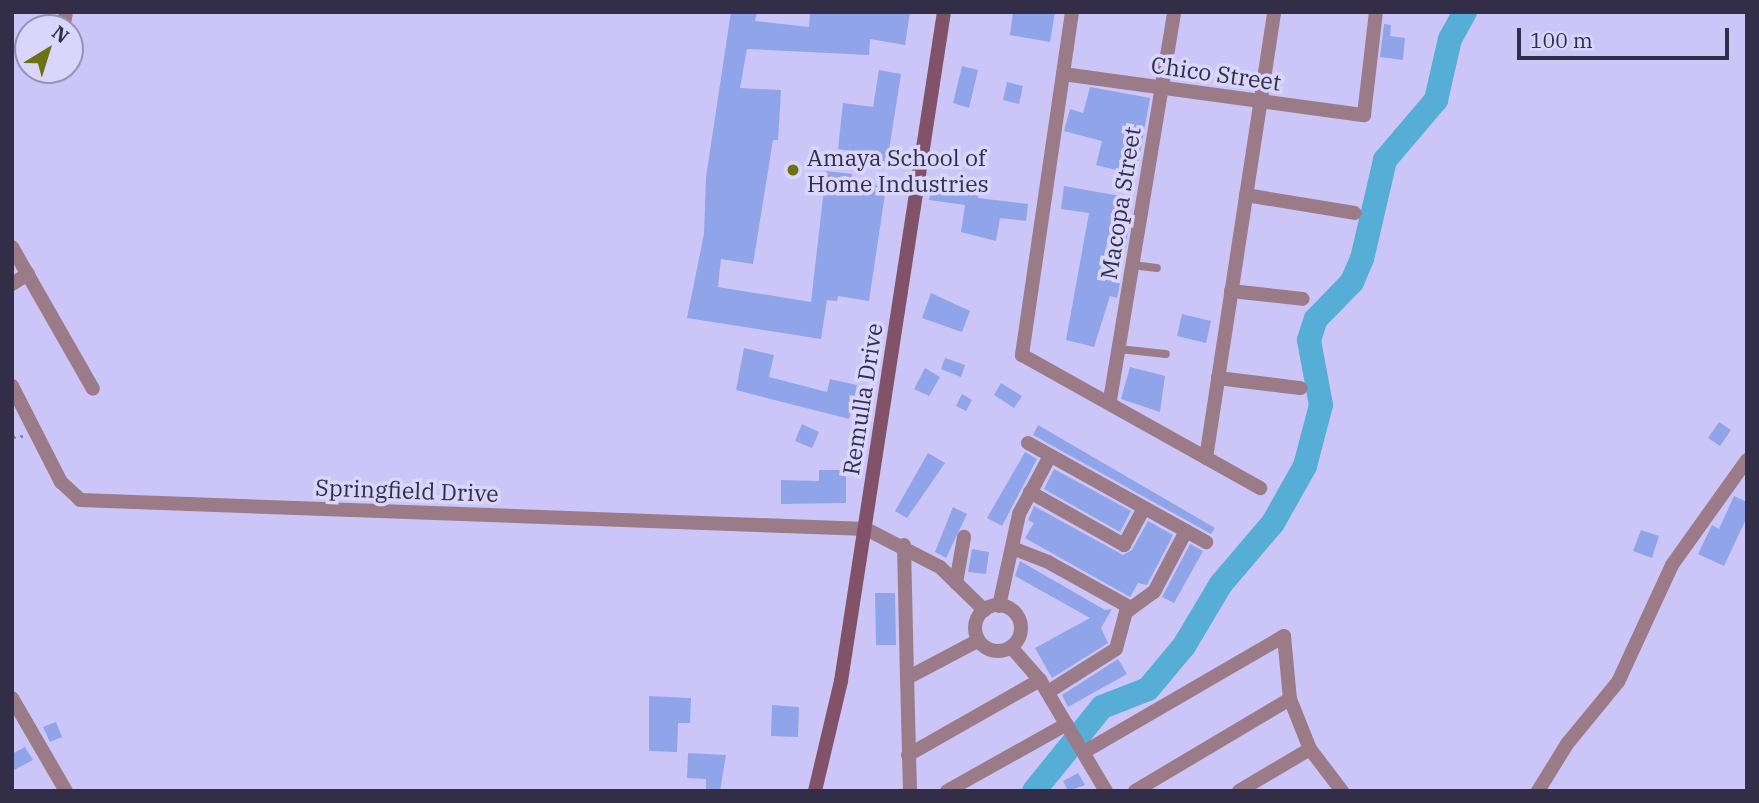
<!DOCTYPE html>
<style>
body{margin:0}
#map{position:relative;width:1759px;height:803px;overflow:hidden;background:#ccc6f8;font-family:"IBM Plex Serif",serif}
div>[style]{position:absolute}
.river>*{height:24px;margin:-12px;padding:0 12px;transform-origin:12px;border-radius:12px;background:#56add5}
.building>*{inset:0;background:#90a4e9}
.path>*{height:2.5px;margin-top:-1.25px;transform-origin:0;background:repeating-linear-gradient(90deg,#8782a9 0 3.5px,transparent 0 8.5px)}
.lane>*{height:8px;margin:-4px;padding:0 4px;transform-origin:4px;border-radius:4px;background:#9c7b89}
.street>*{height:14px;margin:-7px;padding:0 7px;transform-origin:7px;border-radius:7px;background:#9c7b89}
.street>.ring{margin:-7px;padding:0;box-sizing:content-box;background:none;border:14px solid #9c7b89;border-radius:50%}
.secondary>*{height:14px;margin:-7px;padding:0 7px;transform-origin:7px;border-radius:7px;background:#825368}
.dots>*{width:19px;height:19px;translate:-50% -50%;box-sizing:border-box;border:4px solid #d9d5fb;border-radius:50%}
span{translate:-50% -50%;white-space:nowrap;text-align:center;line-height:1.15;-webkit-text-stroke:7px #d9d5fb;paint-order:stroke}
.street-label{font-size:23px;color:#322e47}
.poi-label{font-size:23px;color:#322e47}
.left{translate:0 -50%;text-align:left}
.frame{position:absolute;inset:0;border:14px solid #322e47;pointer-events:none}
.north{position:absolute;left:14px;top:14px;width:70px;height:70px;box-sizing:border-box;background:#d9d5fb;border:2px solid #9692b3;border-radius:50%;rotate:38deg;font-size:19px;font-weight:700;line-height:28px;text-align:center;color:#322e47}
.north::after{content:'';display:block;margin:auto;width:24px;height:32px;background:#6e7014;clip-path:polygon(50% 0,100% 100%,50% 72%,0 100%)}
.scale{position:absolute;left:1517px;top:28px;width:212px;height:32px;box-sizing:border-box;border:4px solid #322e47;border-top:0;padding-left:9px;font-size:21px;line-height:24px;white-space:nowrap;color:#322e47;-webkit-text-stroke:5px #d9d5fb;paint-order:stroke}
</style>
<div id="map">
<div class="river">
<i style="left:1034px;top:791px;width:108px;rotate:-51deg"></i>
<i style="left:1102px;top:707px;width:49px;rotate:-21.4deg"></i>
<i style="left:1148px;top:689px;width:56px;rotate:-50.1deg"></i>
<i style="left:1184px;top:646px;width:72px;rotate:-59.2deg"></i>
<i style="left:1221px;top:584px;width:80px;rotate:-49.6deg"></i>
<i style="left:1273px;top:523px;width:65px;rotate:-60.7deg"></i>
<i style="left:1305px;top:466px;width:63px;rotate:-75.3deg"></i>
<i style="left:1321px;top:405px;width:66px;rotate:-100.5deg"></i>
<i style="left:1309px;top:340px;width:22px;rotate:-72deg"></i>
<i style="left:1316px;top:319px;width:52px;rotate:-45.8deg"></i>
<i style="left:1352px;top:282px;width:25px;rotate:-67deg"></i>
<i style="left:1362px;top:259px;width:102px;rotate:-76.9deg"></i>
<i style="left:1385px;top:160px;width:79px;rotate:-49.6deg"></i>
<i style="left:1436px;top:100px;width:63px;rotate:-77.1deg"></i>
<i style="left:1450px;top:39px;width:31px;rotate:-61deg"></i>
</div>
<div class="building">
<i style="clip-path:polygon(731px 12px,757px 12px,755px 21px,809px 27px,810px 12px,910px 12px,905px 45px,870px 39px,869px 55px,747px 49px,740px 88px,781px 90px,778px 140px,773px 140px,753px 264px,721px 259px,718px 287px,811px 302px,826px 171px,852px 174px,851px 181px,886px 187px,869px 301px,838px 296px,837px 301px,827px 300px,821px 339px,687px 318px,704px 234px,706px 177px)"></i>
<i style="clip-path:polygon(1013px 12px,1055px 12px,1050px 42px,1010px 35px)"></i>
<i style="clip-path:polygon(1384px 24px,1391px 25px,1390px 36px,1405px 38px,1403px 60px,1380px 57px)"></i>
<i style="clip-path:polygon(962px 66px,978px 70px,969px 108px,953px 103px)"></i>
<i style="clip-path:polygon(879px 70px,901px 74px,887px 163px,865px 160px,866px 153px,838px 149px,843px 103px,873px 107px)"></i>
<i style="clip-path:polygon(1007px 82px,1023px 86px,1019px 104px,1003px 100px)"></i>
<i style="clip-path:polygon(1090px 87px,1150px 98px,1136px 175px,1096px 165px,1102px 141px,1064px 131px,1070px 109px,1083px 113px)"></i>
<i style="clip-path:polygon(932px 185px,979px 193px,978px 198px,1028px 204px,1026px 221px,1000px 218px,996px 241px,961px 232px,965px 205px,929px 200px)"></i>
<i style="clip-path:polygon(1064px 186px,1126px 197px,1117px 229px,1128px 232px,1125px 248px,1107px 243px,1098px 278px,1120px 283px,1117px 298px,1110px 296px,1094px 347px,1066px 340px,1089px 213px,1061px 209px)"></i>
<i style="clip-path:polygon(931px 293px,970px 311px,962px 332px,922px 318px)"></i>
<i style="clip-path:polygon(1182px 314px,1211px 321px,1206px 343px,1177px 336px)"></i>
<i style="clip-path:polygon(744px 348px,774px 355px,769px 377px,827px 392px,830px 379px,857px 385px,849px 419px,736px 390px)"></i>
<i style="clip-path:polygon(945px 358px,965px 365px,961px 377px,941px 369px)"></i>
<i style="clip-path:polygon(1130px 367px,1165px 376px,1160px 412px,1121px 399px)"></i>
<i style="clip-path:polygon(925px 368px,940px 377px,929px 396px,914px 389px)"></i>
<i style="clip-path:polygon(1001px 383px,1022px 396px,1014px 408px,994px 395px)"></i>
<i style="clip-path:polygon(962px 394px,972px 400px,966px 411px,956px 406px)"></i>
<i style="clip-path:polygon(1719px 422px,1731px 430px,1720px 446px,1708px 438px)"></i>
<i style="clip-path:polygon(802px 424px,819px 432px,812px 448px,795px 441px)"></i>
<i style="clip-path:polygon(1038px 425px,1215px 528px,1211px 534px,1033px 435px)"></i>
<i style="clip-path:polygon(1025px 452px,1037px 459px,1002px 526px,987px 518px)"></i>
<i style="clip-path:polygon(928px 453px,945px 463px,907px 518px,895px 511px)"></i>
<i style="clip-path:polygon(1054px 469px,1131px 511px,1120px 532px,1044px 489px)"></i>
<i style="clip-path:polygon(819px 470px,846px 470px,846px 503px,781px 504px,781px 480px,819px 481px)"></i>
<i style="clip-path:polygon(1734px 496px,1747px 502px,1747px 517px,1724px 566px,1698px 554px,1712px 525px,1719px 529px)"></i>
<i style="clip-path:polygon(1034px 506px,1123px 555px,1132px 550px,1148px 521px,1173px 535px,1147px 585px,1138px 583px,1130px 597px,1025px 538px,1034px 523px,1028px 520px)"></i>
<i style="clip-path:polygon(953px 507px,967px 514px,946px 558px,935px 552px)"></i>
<i style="clip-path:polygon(1641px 530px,1659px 536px,1652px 558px,1633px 551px)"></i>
<i style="clip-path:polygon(1190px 544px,1203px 551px,1174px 603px,1162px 597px)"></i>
<i style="clip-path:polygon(972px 549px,989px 552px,986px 574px,968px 572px)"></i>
<i style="clip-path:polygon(1020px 561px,1105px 610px,1112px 609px,1101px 628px,1108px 643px,1052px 678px,1035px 648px,1090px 618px,1015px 576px)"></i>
<i style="clip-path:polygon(875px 593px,895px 593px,896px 645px,876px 645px)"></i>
<i style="clip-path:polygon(1118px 659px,1127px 674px,1068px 707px,1062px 695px)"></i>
<i style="clip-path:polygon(649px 696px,691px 698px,690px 723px,678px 723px,677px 752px,649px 751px)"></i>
<i style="clip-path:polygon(772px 705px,799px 707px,798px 737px,771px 736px)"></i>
<i style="clip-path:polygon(56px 722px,62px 737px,50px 742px,43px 727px)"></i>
<i style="clip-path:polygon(25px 747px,33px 760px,12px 771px,12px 754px)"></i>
<i style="clip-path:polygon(688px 753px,726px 755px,720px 791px,706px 791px,706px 779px,687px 778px)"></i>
<i style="clip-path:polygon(1078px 773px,1085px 785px,1068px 791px,1063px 781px)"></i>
</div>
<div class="path">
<i style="left:12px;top:437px;width:11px;rotate:-5deg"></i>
</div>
<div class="lane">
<i style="left:1132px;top:265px;width:25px;rotate:7deg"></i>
<i style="left:1119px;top:349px;width:47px;rotate:6.1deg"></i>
</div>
<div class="street">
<i style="left:1072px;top:12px;width:347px;rotate:98.3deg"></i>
<i style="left:1022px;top:355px;width:273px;rotate:29.2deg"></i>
<i style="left:63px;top:28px;width:16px;rotate:-79deg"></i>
<i style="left:1063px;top:74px;width:304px;rotate:7.8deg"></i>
<i style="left:1364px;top:115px;width:104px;rotate:-83.4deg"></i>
<i style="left:1246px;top:195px;width:110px;rotate:9.4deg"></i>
<i style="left:12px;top:247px;width:163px;rotate:60.3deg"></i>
<i style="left:12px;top:284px;width:19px;rotate:-32deg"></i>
<i style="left:1231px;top:291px;width:72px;rotate:6.3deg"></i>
<i style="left:1218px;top:378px;width:83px;rotate:7deg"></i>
<i style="left:12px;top:386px;width:108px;rotate:63deg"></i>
<i style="left:61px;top:482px;width:26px;rotate:43deg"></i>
<i style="left:80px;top:500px;width:787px;rotate:2.11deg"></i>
<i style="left:866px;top:529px;width:83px;rotate:27.2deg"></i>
<i style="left:940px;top:567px;width:62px;rotate:44.3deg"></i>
<i style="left:1110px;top:400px;width:393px;rotate:-80.6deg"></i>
<i style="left:1028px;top:443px;width:204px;rotate:29.1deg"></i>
<i style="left:1206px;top:458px;width:451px;rotate:-81.3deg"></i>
<i style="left:1030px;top:492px;width:108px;rotate:29.4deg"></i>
<i style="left:1124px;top:545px;width:42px;rotate:-61.6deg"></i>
<i style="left:904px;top:545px;width:133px;rotate:88.7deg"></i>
<i style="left:1012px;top:548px;width:39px;rotate:21deg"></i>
<i style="left:1048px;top:562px;width:95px;rotate:29deg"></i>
<i style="left:956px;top:583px;width:47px;rotate:-80.1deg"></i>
<i class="ring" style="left:975px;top:605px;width:32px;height:32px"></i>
<i style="left:999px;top:606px;width:94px;rotate:-77.7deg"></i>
<i style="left:1019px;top:514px;width:66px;rotate:-61.9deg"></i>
<i style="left:1011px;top:647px;width:44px;rotate:48.7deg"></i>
<i style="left:1040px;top:680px;width:129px;rotate:59.3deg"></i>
<i style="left:1048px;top:692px;width:80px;rotate:-32.3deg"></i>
<i style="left:1116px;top:649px;width:38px;rotate:-75deg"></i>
<i style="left:1126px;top:612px;width:34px;rotate:-36deg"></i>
<i style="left:1154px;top:592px;width:69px;rotate:-62.3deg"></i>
<i style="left:12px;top:698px;width:108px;rotate:59.9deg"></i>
<i style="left:1084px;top:752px;width:231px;rotate:-30.1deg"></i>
<i style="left:1284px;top:636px;width:63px;rotate:84.6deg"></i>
<i style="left:1290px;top:699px;width:54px;rotate:68.2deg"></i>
<i style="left:1310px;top:749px;width:53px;rotate:52.7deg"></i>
<i style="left:908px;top:755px;width:152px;rotate:-29.6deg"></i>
<i style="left:910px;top:791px;width:113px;rotate:-91.5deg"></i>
<i style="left:907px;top:678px;width:81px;rotate:-27.8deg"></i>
<i style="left:947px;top:791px;width:137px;rotate:-29.2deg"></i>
<i style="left:1135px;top:791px;width:180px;rotate:-30.7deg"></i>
<i style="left:1239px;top:791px;width:82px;rotate:-30.6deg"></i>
<i style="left:1538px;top:791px;width:55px;rotate:-58.3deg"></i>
<i style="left:1567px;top:744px;width:80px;rotate:-50.6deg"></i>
<i style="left:1618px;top:682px;width:129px;rotate:-65.2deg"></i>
<i style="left:1672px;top:565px;width:129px;rotate:-54.5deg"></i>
</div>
<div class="secondary">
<i style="left:815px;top:791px;width:113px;rotate:-76.7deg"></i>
<i style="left:841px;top:681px;width:677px;rotate:-81.25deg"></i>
</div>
<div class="dots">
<i style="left:793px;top:170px;background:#6e7014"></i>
</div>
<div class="street-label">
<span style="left:1216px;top:73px;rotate:8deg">Chico Street</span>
<span style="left:1120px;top:203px;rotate:-81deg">Macopa Street</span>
<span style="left:862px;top:399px;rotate:-81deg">Remulla Drive</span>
<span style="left:407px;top:490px;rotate:2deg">Springfield Drive</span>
</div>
<div class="poi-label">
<span class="left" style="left:807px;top:170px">Amaya School of<br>Home Industries</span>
</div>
<div class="frame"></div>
<div class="north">N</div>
<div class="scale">100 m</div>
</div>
